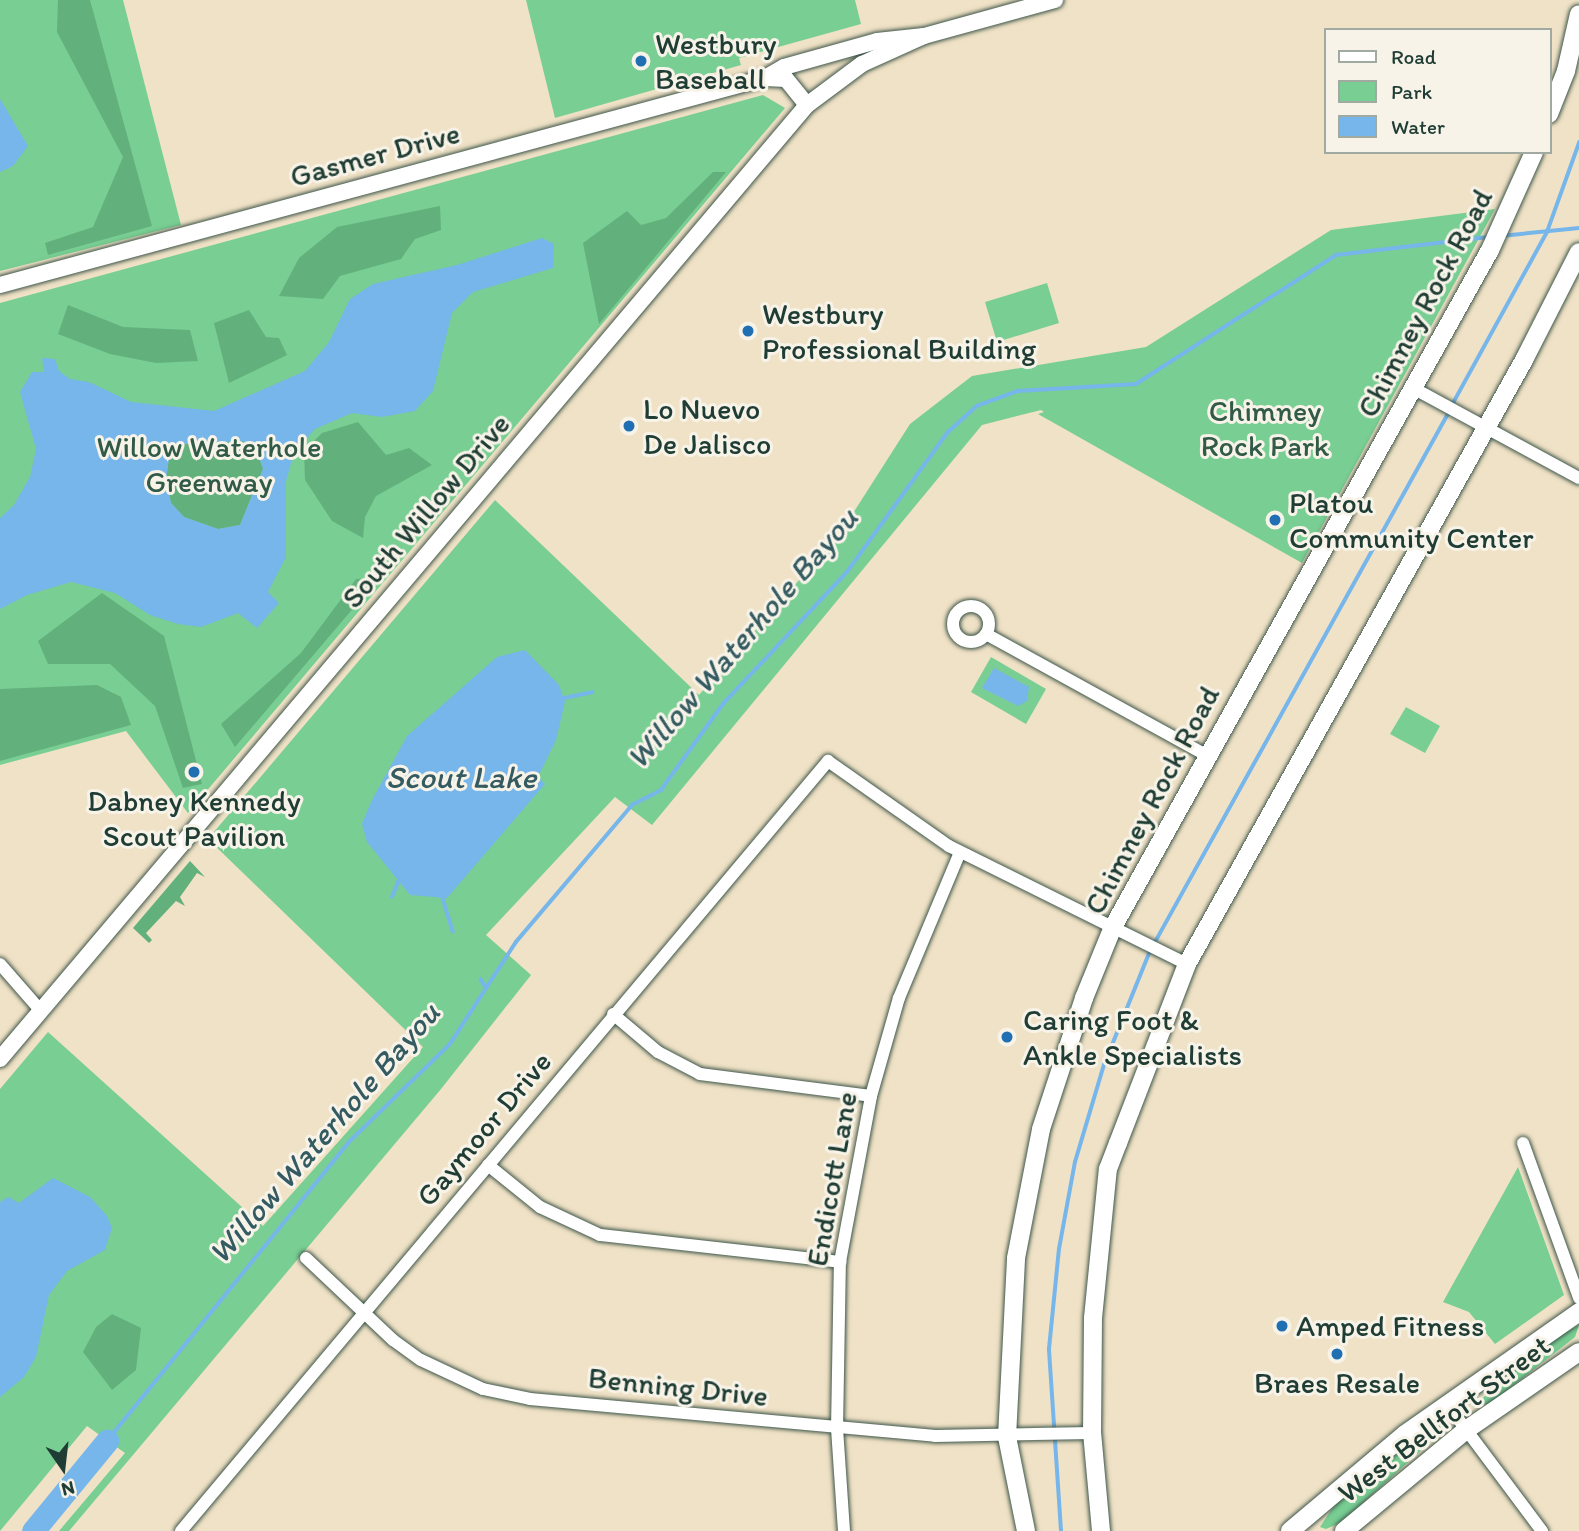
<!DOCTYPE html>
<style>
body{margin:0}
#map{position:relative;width:1579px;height:1531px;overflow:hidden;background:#f0e2c6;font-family:Itim,sans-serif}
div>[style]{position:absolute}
.green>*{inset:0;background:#78ce93}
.forest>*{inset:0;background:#62b17d}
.water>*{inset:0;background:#77b6ea}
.stream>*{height:3.5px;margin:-1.75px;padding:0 1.75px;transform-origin:1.75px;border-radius:1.75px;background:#77b6ea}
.river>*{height:23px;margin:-11.5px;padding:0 11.5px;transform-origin:11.5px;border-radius:11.5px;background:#77b6ea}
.roads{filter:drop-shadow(0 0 2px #3e564a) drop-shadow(0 0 2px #3e564a)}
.minor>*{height:12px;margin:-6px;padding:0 6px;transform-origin:6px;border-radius:6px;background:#fff}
.minor>.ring{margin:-6px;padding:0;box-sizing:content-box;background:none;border:12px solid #fff;border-radius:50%}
.tertiary>*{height:16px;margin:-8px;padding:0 8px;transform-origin:8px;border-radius:8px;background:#fff}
.secondary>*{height:18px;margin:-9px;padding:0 9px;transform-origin:9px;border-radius:9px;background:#fff}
.dots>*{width:19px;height:19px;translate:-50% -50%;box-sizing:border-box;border:4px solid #f7f3e8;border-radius:50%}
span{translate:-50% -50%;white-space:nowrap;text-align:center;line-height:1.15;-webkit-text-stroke:6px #f7f3e8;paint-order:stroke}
.poi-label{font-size:30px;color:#1f3d34}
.left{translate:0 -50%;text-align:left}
.street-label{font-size:30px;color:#1f3d34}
.park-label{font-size:30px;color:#315a47}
.water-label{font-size:32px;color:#355b62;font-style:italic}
.legend{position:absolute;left:1324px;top:28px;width:228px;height:126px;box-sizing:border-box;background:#f7f3e8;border:2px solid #a1aaa0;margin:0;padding:9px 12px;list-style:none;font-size:21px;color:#1f3d34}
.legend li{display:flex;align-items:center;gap:14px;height:35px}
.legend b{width:35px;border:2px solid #a1aaa0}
.north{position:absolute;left:28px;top:1433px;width:70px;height:70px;-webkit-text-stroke:5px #f7f3e8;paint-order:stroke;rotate:166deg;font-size:19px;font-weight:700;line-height:28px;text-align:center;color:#1f3d34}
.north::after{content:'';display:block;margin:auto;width:24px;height:32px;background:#1f3d34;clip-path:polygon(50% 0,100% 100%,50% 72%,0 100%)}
</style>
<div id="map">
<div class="green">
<i style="clip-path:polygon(0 0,123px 0,181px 225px,0 271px)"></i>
<i style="clip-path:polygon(526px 0,855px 0,861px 24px,739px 58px,741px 65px,555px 118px)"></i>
<i style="clip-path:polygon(763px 95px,785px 108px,188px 813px,126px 731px,0 765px,0 303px)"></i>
<i style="clip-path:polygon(1495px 209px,1302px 563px,1038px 414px,1044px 412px,1041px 410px,982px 425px,652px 825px,615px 797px,486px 935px,531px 975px,441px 1089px,69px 1531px,59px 1531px,125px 1453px,87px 1426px,0 1531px,0 1089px,48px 1032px,263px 1226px,423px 1047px,208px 839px,495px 500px,699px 695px,841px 532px,910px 424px,972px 376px,1146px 347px,1331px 230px)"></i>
<i style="clip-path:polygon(1047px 283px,1059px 323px,997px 342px,985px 302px)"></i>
<i style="clip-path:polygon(991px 657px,1046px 689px,1026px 724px,971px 692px)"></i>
<i style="clip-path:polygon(1406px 707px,1440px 726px,1425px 753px,1390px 734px)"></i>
<i style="clip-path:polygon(1518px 1167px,1564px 1295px,1495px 1344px,1469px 1312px,1443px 1302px)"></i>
<i style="clip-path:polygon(1579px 1325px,1575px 1337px,1491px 1403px,1472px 1407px,1555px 1337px)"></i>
<i style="clip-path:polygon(1443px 1423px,1438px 1435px,1342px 1522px,1326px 1529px,1320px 1527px,1335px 1504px,1432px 1426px)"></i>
</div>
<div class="forest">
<i style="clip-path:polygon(58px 0,90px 0,152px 226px,48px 255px,45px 243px,93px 227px,123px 157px,57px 32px)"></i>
<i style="clip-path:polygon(713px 172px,726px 172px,599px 324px,583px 243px,627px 211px,641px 225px,666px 218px)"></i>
<i style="clip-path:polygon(440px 206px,441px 230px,415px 239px,401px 259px,340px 276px,323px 299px,279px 296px,299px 258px,337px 227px)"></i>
<i style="clip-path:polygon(68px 305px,123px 327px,190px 330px,198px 361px,156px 363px,110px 354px,58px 334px)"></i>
<i style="clip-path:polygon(249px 310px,266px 337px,279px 338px,287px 355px,229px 383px,214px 323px)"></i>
<i style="clip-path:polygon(358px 422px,386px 455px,409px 448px,432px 465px,376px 496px,365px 517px,363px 538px,332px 521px,305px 480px,304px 451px,322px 433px)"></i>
<i style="clip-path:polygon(243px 441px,257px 451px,263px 469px,240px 525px,218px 529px,184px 517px,171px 503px,166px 479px,170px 452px,184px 444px)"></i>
<i style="clip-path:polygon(379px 578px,235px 747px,221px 724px,301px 653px,356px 579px)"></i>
<i style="clip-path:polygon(102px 593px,164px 636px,202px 784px,183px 788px,155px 706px,110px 664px,48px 664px,38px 641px)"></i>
<i style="clip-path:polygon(97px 685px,121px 697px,131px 725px,0 761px,0 689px)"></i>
<i style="clip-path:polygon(190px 861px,205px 877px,197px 873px,180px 897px,185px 906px,176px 901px,146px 933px,152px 940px,149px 943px,133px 928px)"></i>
<i style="clip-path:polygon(112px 1314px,141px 1328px,136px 1370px,112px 1390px,83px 1352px,96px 1327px)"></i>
</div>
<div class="water">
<i style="clip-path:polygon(0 99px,28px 146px,13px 166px,0 172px)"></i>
<i style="clip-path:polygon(evenodd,542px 238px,554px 244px,553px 268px,473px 292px,452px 313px,433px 391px,415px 411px,382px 417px,352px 413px,315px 429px,294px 453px,286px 481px,286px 557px,268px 592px,279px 603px,257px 628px,238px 613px,201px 627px,178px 624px,150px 615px,115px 593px,71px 582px,27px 595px,0 609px,0 518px,14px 505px,30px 477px,36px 449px,20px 392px,32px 372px,44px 372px,42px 358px,55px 359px,59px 371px,70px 379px,89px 382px,131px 402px,214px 411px,305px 371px,329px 342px,350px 299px,373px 284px,457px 265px,542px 238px,243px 441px,257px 451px,263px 469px,240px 525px,218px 529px,184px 517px,171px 503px,166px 479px,170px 452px,184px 444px,243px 441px)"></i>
<i style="clip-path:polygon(525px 650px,559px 685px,565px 702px,556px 740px,538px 777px,545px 784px,447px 898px,410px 895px,367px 842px,362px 824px,371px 802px,407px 736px,497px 657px)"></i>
<i style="clip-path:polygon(994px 668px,1029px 687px,1027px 701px,1018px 706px,982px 688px)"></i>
<i style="clip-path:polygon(53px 1178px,90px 1197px,107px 1216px,112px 1228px,105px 1250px,67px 1271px,49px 1295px,36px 1357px,24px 1377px,0 1397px,0 1202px,8px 1197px,19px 1203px)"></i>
</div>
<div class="stream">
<i style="left:1501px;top:236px;width:78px;rotate:-5.9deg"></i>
<i style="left:1452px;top:405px;width:197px;rotate:-61.2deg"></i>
<i style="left:1547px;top:232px;width:95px;rotate:-70.2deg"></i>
<i style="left:560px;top:699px;width:33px;rotate:-12deg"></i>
<i style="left:441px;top:892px;width:41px;rotate:72.9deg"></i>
<i style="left:392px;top:897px;width:18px;rotate:-68deg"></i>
<i style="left:1154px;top:944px;width:608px;rotate:-60.99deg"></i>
<i style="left:481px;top:979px;width:10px;rotate:61deg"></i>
<i style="left:107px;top:1441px;width:386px;rotate:-51deg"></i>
<i style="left:350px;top:1141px;width:139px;rotate:-44.1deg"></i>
<i style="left:450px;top:1044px;width:121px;rotate:-57.1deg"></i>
<i style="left:516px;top:942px;width:180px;rotate:-49.7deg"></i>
<i style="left:632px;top:805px;width:33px;rotate:-27deg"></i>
<i style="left:661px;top:790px;width:106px;rotate:-54.2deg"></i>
<i style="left:723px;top:704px;width:181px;rotate:-46.8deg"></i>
<i style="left:847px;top:572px;width:173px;rotate:-54.2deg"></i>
<i style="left:948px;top:432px;width:39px;rotate:-42deg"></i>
<i style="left:977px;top:406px;width:44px;rotate:-20.1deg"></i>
<i style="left:1018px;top:391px;width:118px;rotate:-3.4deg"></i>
<i style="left:1136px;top:384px;width:238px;rotate:-32.8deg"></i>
<i style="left:1336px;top:255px;width:155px;rotate:-6.7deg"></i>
<i style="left:1061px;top:1531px;width:182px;rotate:-93.8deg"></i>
<i style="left:1049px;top:1349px;width:100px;rotate:-84.3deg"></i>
<i style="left:1059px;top:1249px;width:88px;rotate:-79.6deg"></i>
<i style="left:1075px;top:1162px;width:101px;rotate:-73.4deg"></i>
<i style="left:1104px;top:1065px;width:123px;rotate:-68deg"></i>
</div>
<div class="river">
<i style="left:33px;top:1531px;width:117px;rotate:-50.6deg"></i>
</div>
<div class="roads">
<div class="minor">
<i style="left:1413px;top:388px;width:189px;rotate:28.5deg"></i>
<i class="ring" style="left:953px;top:606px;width:24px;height:24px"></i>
<i style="left:986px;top:634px;width:251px;rotate:28.8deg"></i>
<i style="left:0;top:964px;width:62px;rotate:48.9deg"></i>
<i style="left:613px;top:1014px;width:59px;rotate:40.2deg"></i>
<i style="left:658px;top:1052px;width:47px;rotate:27.6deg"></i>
<i style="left:700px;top:1074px;width:172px;rotate:7.3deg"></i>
<i style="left:1523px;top:1143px;width:165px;rotate:70.1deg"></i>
<i style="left:488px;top:1165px;width:67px;rotate:38.9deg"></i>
<i style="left:540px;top:1207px;width:66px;rotate:25deg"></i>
<i style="left:600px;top:1235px;width:242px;rotate:6.4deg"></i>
<i style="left:306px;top:1258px;width:120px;rotate:43.3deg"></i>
<i style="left:393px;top:1340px;width:34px;rotate:36deg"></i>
<i style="left:421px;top:1360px;width:68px;rotate:25.1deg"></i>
<i style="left:483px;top:1389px;width:48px;rotate:12deg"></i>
<i style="left:530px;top:1399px;width:407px;rotate:5.2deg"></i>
<i style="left:935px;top:1436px;width:157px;rotate:-1.1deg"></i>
<i style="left:1447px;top:1404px;width:159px;rotate:53.2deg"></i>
<i style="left:181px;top:1531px;width:1006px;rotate:-49.96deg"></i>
<i style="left:828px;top:761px;width:148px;rotate:35.1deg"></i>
<i style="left:949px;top:846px;width:266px;rotate:26.4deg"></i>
<i style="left:844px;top:1531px;width:102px;rotate:-93.9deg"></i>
<i style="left:837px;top:1429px;width:167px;rotate:-89deg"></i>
<i style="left:840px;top:1262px;width:169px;rotate:-79.4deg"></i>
<i style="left:871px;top:1096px;width:102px;rotate:-74.1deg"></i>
<i style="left:899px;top:998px;width:158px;rotate:-67.3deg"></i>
</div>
<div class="tertiary">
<i style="left:765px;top:78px;width:22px;rotate:-30deg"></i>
<i style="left:784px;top:67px;width:97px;rotate:-15.6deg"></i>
<i style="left:877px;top:41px;width:47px;rotate:-6.1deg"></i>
<i style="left:924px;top:36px;width:136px;rotate:-15.4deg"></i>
<i style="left:0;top:285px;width:793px;rotate:-15.14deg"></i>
<i style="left:765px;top:78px;width:21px;rotate:3deg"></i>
<i style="left:786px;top:79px;width:33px;rotate:51deg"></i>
<i style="left:0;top:1059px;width:1250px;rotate:-49.77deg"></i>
<i style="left:807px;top:105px;width:69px;rotate:-36.7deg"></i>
<i style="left:862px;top:64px;width:68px;rotate:-24.3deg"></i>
</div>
<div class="secondary">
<i style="left:1549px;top:114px;width:46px;rotate:-68.4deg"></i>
<i style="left:1566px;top:71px;width:58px;rotate:-77.2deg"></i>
<i style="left:1026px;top:1531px;width:96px;rotate:-101.4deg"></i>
<i style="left:1007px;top:1437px;width:179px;rotate:-87.1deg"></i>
<i style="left:1016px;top:1258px;width:131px;rotate:-79deg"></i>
<i style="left:1041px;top:1129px;width:138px;rotate:-71.8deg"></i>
<i style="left:1084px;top:998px;width:77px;rotate:-67.8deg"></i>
<i style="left:1113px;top:927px;width:775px;rotate:-60.89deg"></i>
<i style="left:1490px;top:250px;width:107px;rotate:-65.8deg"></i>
<i style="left:1101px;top:1531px;width:98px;rotate:-95.2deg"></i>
<i style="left:1092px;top:1433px;width:115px;rotate:-89.5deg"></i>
<i style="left:1093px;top:1318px;width:150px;rotate:-84.3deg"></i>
<i style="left:1108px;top:1169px;width:28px;rotate:-69deg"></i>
<i style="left:1118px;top:1143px;width:192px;rotate:-68.9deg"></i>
<i style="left:1187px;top:964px;width:692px;rotate:-60.84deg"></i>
<i style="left:1524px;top:360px;width:121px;rotate:-63deg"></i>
<i style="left:1290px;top:1531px;width:150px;rotate:-40.1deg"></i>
<i style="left:1405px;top:1434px;width:213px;rotate:-35deg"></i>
<i style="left:1344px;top:1531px;width:158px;rotate:-39.6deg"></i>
<i style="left:1466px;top:1430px;width:137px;rotate:-34.6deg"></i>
</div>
</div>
<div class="dots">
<i style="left:641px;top:61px;background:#1f6fb2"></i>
<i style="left:748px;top:331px;background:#1f6fb2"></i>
<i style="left:629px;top:426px;background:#1f6fb2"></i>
<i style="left:1275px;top:520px;background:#1f6fb2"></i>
<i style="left:194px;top:772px;background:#1f6fb2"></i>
<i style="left:1007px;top:1037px;background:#1f6fb2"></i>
<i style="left:1282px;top:1326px;background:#1f6fb2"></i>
<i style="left:1337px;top:1354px;background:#1f6fb2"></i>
</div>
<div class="poi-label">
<span class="left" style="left:655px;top:61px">Westbury<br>Baseball</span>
<span class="left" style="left:762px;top:331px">Westbury<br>Professional Building</span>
<span class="left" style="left:643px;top:426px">Lo Nuevo<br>De Jalisco</span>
<span class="left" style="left:1289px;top:520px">Platou<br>Community Center</span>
<span style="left:194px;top:818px">Dabney Kennedy<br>Scout Pavilion</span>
<span class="left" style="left:1023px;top:1037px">Caring Foot &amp;<br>Ankle Specialists</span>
<span class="left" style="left:1296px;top:1326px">Amped Fitness</span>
<span style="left:1337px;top:1383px">Braes Resale</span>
</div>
<div class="street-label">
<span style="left:375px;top:155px;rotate:-15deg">Gasmer Drive</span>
<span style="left:1425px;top:303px;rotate:-62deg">Chimney Rock Road</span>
<span style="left:426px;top:511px;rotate:-50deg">South Willow Drive</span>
<span style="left:1152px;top:800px;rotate:-62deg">Chimney Rock Road</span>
<span style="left:484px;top:1129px;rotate:-50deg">Gaymoor Drive</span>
<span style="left:832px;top:1179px;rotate:-80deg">Endicott Lane</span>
<span style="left:678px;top:1387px;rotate:6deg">Benning Drive</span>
<span style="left:1444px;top:1419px;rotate:-37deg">West Bellfort Street</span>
</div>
<div class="park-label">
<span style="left:1265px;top:428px">Chimney<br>Rock Park</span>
<span style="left:209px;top:464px">Willow Waterhole<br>Greenway</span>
</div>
<div class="water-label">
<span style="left:742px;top:638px;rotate:-49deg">Willow Waterhole Bayou</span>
<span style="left:461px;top:777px">Scout Lake</span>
<span style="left:324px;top:1133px;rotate:-49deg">Willow Waterhole Bayou</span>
</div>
<ul class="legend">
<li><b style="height:9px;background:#fff"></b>Road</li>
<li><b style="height:19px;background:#78ce93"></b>Park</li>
<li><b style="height:19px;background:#77b6ea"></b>Water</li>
</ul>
<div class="north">N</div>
</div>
